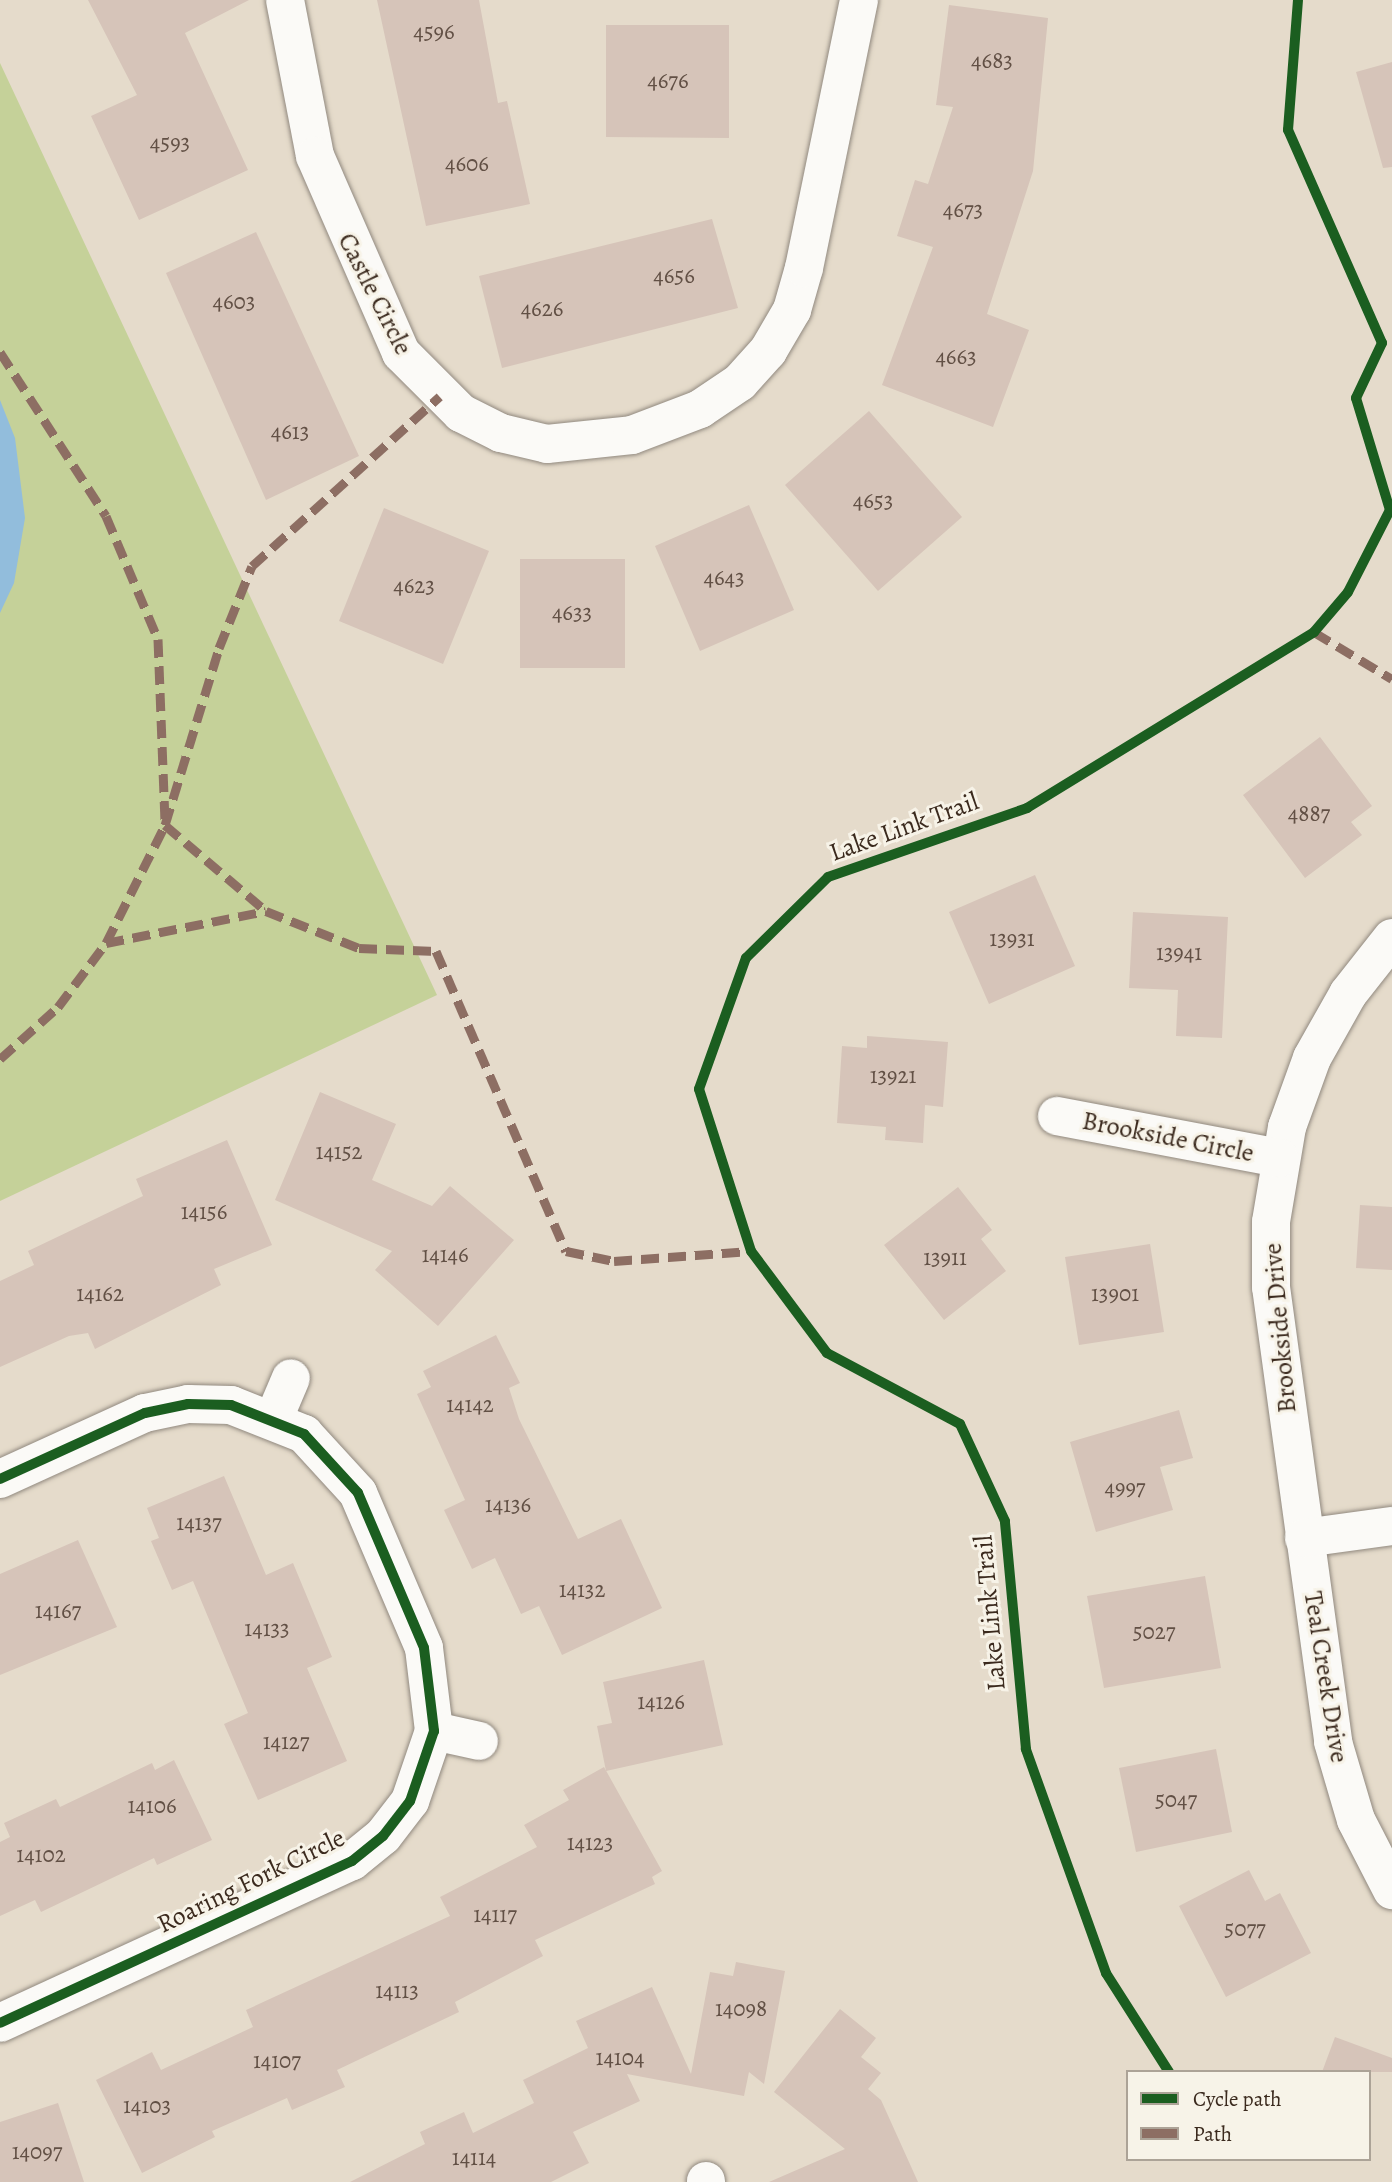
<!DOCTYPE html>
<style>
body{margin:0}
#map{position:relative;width:1392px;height:2182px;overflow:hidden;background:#e5dbcb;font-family:Alegreya,serif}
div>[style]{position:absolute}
.green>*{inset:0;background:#c5d199}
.water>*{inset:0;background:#92bddc}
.building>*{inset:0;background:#d6c4b9}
.roads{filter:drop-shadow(0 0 2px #91897f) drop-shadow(0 0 2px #91897f)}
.minor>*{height:38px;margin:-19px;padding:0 19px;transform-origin:19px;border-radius:19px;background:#fbfaf7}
.quiet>*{height:9px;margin-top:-4.5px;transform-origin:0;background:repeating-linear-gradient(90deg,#8d6e63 0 18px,transparent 0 27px)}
.cycleway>*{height:10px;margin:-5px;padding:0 5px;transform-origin:5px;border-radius:5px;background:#1b5e20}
span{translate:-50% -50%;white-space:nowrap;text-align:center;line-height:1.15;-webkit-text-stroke:6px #f7f3e8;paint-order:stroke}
.number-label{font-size:23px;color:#625045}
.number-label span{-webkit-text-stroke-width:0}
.street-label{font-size:26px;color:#3b2a1e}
.legend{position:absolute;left:1126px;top:2070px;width:245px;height:91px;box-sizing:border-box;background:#f7f3e8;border:2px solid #aca397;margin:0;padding:9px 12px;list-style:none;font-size:21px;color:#3b2a1e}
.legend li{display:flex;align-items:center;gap:14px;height:35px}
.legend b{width:35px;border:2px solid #aca397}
</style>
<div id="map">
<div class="green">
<i style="clip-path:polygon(0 63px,437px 995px,0 1201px)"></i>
</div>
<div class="water">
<i style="clip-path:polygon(0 400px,15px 438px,25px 518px,14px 583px,0 613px)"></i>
</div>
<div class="building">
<i style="clip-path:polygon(88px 0,249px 0,185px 33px,248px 170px,139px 220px,91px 116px,137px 95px)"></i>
<i style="clip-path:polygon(377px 0,479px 0,498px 103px,507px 101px,530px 204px,426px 226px)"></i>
<i style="clip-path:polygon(949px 5px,1048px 18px,1033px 171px,987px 314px,1029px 330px,993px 427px,882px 385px,933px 247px,897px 236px,915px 180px,928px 184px,953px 107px,936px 105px)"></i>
<i style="clip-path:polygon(606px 25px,729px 25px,729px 138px,606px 137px)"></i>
<i style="clip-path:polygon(1392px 62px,1392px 167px,1383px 168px,1356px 72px)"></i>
<i style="clip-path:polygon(712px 219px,738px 308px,502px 368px,479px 276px)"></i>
<i style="clip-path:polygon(256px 232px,359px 456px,266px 500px,166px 273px)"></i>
<i style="clip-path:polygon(869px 411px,962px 517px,878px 591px,785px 485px)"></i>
<i style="clip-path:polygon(749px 505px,794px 610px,700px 651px,655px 546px)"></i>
<i style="clip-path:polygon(384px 508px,489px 551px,443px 664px,339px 621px)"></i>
<i style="clip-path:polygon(520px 559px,625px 559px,625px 668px,520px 668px)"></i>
<i style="clip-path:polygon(1320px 737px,1372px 806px,1351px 822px,1362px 835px,1305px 878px,1243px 795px)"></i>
<i style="clip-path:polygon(1035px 875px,1075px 966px,989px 1004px,949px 912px)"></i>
<i style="clip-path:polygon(1133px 912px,1228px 917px,1222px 1038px,1176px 1036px,1178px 990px,1129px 988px)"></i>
<i style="clip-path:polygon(867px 1036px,948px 1042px,943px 1107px,925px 1105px,923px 1143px,885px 1140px,886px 1127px,837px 1123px,842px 1046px,867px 1048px)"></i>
<i style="clip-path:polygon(320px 1092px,396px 1124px,372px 1180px,432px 1206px,450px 1186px,514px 1240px,438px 1326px,375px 1270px,392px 1251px,275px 1200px)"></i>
<i style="clip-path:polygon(227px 1140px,272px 1245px,214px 1269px,221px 1285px,95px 1349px,88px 1333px,69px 1336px,0 1367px,0 1281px,34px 1265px,28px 1251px,143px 1196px,136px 1179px)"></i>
<i style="clip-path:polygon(958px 1187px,992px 1230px,981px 1239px,1006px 1271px,944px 1320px,884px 1245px)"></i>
<i style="clip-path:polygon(1360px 1205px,1392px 1207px,1392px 1270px,1356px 1268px)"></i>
<i style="clip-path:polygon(1150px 1244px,1164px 1332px,1079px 1345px,1065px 1257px)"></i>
<i style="clip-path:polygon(496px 1335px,520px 1383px,509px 1388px,519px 1419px,578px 1539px,621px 1519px,662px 1608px,562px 1655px,539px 1606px,521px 1614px,495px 1558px,472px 1569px,444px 1510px,465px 1500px,417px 1394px,431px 1387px,423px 1371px)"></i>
<i style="clip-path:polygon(1179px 1410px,1193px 1458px,1160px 1467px,1173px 1510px,1096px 1532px,1070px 1442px)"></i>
<i style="clip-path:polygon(224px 1476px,266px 1575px,293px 1563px,332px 1657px,307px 1668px,347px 1761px,258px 1800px,224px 1724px,248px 1713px,193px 1581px,172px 1590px,151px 1541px,159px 1538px,147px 1508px)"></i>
<i style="clip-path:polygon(78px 1540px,117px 1627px,0 1675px,0 1574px)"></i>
<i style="clip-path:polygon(1205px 1576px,1221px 1668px,1104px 1688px,1087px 1596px)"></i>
<i style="clip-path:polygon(704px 1660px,723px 1745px,606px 1771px,597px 1726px,612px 1723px,603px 1682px)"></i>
<i style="clip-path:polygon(1216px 1749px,1232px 1832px,1136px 1852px,1119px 1768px)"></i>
<i style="clip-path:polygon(174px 1760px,212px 1840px,157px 1865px,154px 1858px,41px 1912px,35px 1900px,0 1916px,0 1842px,10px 1837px,4px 1823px,56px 1799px,60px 1807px,152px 1763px,155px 1770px)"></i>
<i style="clip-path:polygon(604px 1767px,662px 1871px,652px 1877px,655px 1884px,535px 1940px,543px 1956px,455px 2002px,459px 2012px,337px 2070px,345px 2087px,292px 2110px,287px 2098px,212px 2131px,215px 2137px,142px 2173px,96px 2080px,152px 2052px,161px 2070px,253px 2027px,246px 2010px,450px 1916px,440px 1897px,537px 1847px,524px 1825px,569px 1800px,563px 1790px)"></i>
<i style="clip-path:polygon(1249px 1870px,1265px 1901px,1280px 1893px,1311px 1953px,1226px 1997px,1179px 1906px)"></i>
<i style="clip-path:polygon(736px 1962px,785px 1971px,764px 2084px,749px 2072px,744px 2096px,627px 2074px,640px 2101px,573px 2132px,589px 2163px,551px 2182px,350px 2182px,425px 2144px,420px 2132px,464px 2112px,473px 2133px,534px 2103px,523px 2080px,588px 2048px,576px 2021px,652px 1987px,691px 2074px,710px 1972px,733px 1976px)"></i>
<i style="clip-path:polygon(840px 2009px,876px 2038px,861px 2057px,881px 2073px,868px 2089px,881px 2100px,918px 2182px,769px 2182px,845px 2149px,774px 2092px)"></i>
<i style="clip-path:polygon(1335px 2037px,1392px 2058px,1392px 2072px,1322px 2072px)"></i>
<i style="clip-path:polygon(58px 2103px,84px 2182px,0 2182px,0 2122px)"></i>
</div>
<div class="roads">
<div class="minor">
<i style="left:285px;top:0;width:159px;rotate:79.1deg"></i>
<i style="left:315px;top:156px;width:215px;rotate:66.4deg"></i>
<i style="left:401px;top:353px;width:85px;rotate:45deg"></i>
<i style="left:461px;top:413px;width:45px;rotate:26.6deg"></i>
<i style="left:501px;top:433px;width:47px;rotate:13.4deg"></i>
<i style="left:547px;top:444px;width:85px;rotate:-6deg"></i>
<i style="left:632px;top:435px;width:73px;rotate:-20.9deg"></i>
<i style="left:700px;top:409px;width:48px;rotate:-34deg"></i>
<i style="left:740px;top:382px;width:42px;rotate:-47.9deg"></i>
<i style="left:768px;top:351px;width:48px;rotate:-59.7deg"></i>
<i style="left:792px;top:310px;width:44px;rotate:-74.1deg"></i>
<i style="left:804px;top:268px;width:274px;rotate:-78.4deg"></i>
<i style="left:1392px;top:938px;width:71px;rotate:128.2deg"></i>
<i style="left:1348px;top:994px;width:73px;rotate:119.4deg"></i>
<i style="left:1312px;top:1058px;width:73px;rotate:109.9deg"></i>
<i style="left:1287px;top:1127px;width:96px;rotate:99.6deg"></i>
<i style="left:1271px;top:1222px;width:65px;rotate:90deg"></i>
<i style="left:1271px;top:1287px;width:459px;rotate:82.2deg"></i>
<i style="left:1333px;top:1742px;width:81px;rotate:73.6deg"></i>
<i style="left:1356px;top:1820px;width:79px;rotate:62.8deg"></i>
<i style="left:1057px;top:1116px;width:226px;rotate:10.7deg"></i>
<i style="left:274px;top:1418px;width:43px;rotate:-67deg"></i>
<i style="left:0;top:1479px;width:159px;rotate:-24.5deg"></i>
<i style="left:145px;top:1413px;width:44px;rotate:-11.8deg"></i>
<i style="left:188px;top:1404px;width:43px;rotate:1.3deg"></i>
<i style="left:231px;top:1405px;width:79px;rotate:21.7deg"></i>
<i style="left:304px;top:1434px;width:80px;rotate:47.5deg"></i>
<i style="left:358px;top:1493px;width:168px;rotate:66.9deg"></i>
<i style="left:424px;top:1648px;width:84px;rotate:83.1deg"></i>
<i style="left:434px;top:1731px;width:74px;rotate:108.9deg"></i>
<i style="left:410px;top:1801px;width:44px;rotate:127.6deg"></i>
<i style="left:383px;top:1836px;width:40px;rotate:141deg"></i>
<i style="left:352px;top:1861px;width:387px;rotate:155.3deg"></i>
<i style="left:1304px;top:1538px;width:89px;rotate:-7.8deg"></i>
<i style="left:434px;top:1731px;width:46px;rotate:12.5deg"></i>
<i style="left:706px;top:2182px;width:1px;rotate:-90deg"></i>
</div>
</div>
<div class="quiet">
<i style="left:0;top:352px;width:195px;rotate:57.1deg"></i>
<i style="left:106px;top:516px;width:134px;rotate:67.1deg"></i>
<i style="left:158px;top:639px;width:186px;rotate:87.8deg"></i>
<i style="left:165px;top:825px;width:133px;rotate:40.4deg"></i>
<i style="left:1314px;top:632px;width:91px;rotate:31.1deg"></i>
<i style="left:106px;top:943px;width:132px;rotate:-63.4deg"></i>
<i style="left:165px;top:825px;width:185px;rotate:-73deg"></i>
<i style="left:219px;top:648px;width:88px;rotate:-68.1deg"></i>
<i style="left:252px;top:566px;width:253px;rotate:-42.1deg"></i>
<i style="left:0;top:1059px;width:78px;rotate:-41.9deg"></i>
<i style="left:58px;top:1007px;width:80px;rotate:-53.1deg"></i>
<i style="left:106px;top:943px;width:163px;rotate:-11.3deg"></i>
<i style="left:266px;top:911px;width:100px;rotate:21.7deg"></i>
<i style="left:359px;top:948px;width:77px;rotate:2.2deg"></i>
<i style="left:436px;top:951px;width:327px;rotate:66.6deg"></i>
<i style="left:566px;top:1251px;width:49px;rotate:11.8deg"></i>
<i style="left:614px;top:1261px;width:137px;rotate:-4.2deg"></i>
</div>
<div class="cycleway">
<i style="left:0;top:1479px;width:159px;rotate:-24.5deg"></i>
<i style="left:145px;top:1413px;width:44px;rotate:-11.8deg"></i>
<i style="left:188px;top:1404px;width:43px;rotate:1.3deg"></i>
<i style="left:231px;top:1405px;width:79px;rotate:21.7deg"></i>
<i style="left:304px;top:1434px;width:80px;rotate:47.5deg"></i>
<i style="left:358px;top:1493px;width:168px;rotate:66.9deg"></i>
<i style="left:424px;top:1648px;width:84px;rotate:83.1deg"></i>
<i style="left:434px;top:1731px;width:74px;rotate:108.9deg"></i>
<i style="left:410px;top:1801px;width:44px;rotate:127.6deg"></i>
<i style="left:383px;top:1836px;width:40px;rotate:141deg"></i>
<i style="left:352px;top:1861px;width:387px;rotate:155.3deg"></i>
<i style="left:1169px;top:2072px;width:117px;rotate:-122.5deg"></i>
<i style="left:1106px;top:1973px;width:238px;rotate:-109.7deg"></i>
<i style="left:1026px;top:1749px;width:229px;rotate:-95.3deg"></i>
<i style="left:1005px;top:1521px;width:107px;rotate:-114.9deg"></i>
<i style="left:960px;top:1424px;width:151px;rotate:-151.9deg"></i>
<i style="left:827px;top:1353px;width:127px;rotate:-126.7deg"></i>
<i style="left:751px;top:1251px;width:170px;rotate:-107.8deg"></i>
<i style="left:699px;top:1089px;width:139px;rotate:-70.3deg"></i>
<i style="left:746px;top:958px;width:115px;rotate:-44.6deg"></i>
<i style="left:828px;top:877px;width:211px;rotate:-19.1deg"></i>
<i style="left:1027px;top:808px;width:337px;rotate:-31.5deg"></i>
<i style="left:1314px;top:632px;width:52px;rotate:-49.6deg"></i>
<i style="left:1348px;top:592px;width:92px;rotate:-62.9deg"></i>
<i style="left:1390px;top:510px;width:117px;rotate:-106.9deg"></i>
<i style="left:1356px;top:398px;width:61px;rotate:-64.7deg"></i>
<i style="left:1382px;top:343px;width:233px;rotate:-113.8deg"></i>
<i style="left:1288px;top:130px;width:130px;rotate:-85.6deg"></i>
</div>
<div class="number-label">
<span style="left:434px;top:32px">4596</span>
<span style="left:992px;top:61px">4683</span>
<span style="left:668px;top:81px">4676</span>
<span style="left:170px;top:143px">4593</span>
<span style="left:467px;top:164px">4606</span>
<span style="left:963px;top:210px">4673</span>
<span style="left:674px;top:276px">4656</span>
<span style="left:234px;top:302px">4603</span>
<span style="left:542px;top:309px">4626</span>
<span style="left:956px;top:357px">4663</span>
<span style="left:290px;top:432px">4613</span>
<span style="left:873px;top:501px">4653</span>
<span style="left:724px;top:578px">4643</span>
<span style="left:414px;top:586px">4623</span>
<span style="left:572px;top:613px">4633</span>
<span style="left:1309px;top:814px">4887</span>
<span style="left:1012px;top:939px">13931</span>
<span style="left:1179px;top:953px">13941</span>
<span style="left:893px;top:1076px">13921</span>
<span style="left:339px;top:1152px">14152</span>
<span style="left:204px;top:1212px">14156</span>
<span style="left:445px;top:1255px">14146</span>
<span style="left:945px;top:1258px">13911</span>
<span style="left:100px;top:1294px">14162</span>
<span style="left:1115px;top:1294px">13901</span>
<span style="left:470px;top:1405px">14142</span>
<span style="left:1125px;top:1488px">4997</span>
<span style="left:508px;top:1505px">14136</span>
<span style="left:199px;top:1523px">14137</span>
<span style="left:582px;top:1590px">14132</span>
<span style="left:58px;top:1611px">14167</span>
<span style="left:267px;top:1629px">14133</span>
<span style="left:1154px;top:1632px">5027</span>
<span style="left:661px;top:1702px">14126</span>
<span style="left:286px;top:1742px">14127</span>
<span style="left:1176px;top:1800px">5047</span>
<span style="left:152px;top:1806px">14106</span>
<span style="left:590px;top:1843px">14123</span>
<span style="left:41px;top:1855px">14102</span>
<span style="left:495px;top:1915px">14117</span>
<span style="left:1245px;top:1929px">5077</span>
<span style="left:397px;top:1991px">14113</span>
<span style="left:741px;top:2009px">14098</span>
<span style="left:620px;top:2058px">14104</span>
<span style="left:277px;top:2061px">14107</span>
<span style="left:147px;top:2106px">14103</span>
<span style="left:37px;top:2152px">14097</span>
<span style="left:474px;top:2158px">14114</span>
</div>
<div class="street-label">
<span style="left:375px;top:294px;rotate:63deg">Castle Circle</span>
<span style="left:904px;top:827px;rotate:-20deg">Lake Link Trail</span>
<span style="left:1168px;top:1137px;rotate:11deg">Brookside Circle</span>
<span style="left:1280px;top:1328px;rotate:-95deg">Brookside Drive</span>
<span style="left:990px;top:1613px;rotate:-95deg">Lake Link Trail</span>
<span style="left:1326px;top:1677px;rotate:81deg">Teal Creek Drive</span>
<span style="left:251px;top:1881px;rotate:-26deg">Roaring Fork Circle</span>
</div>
<ul class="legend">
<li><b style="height:9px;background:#1b5e20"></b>Cycle path</li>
<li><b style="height:9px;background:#8d6e63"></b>Path</li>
</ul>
</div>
